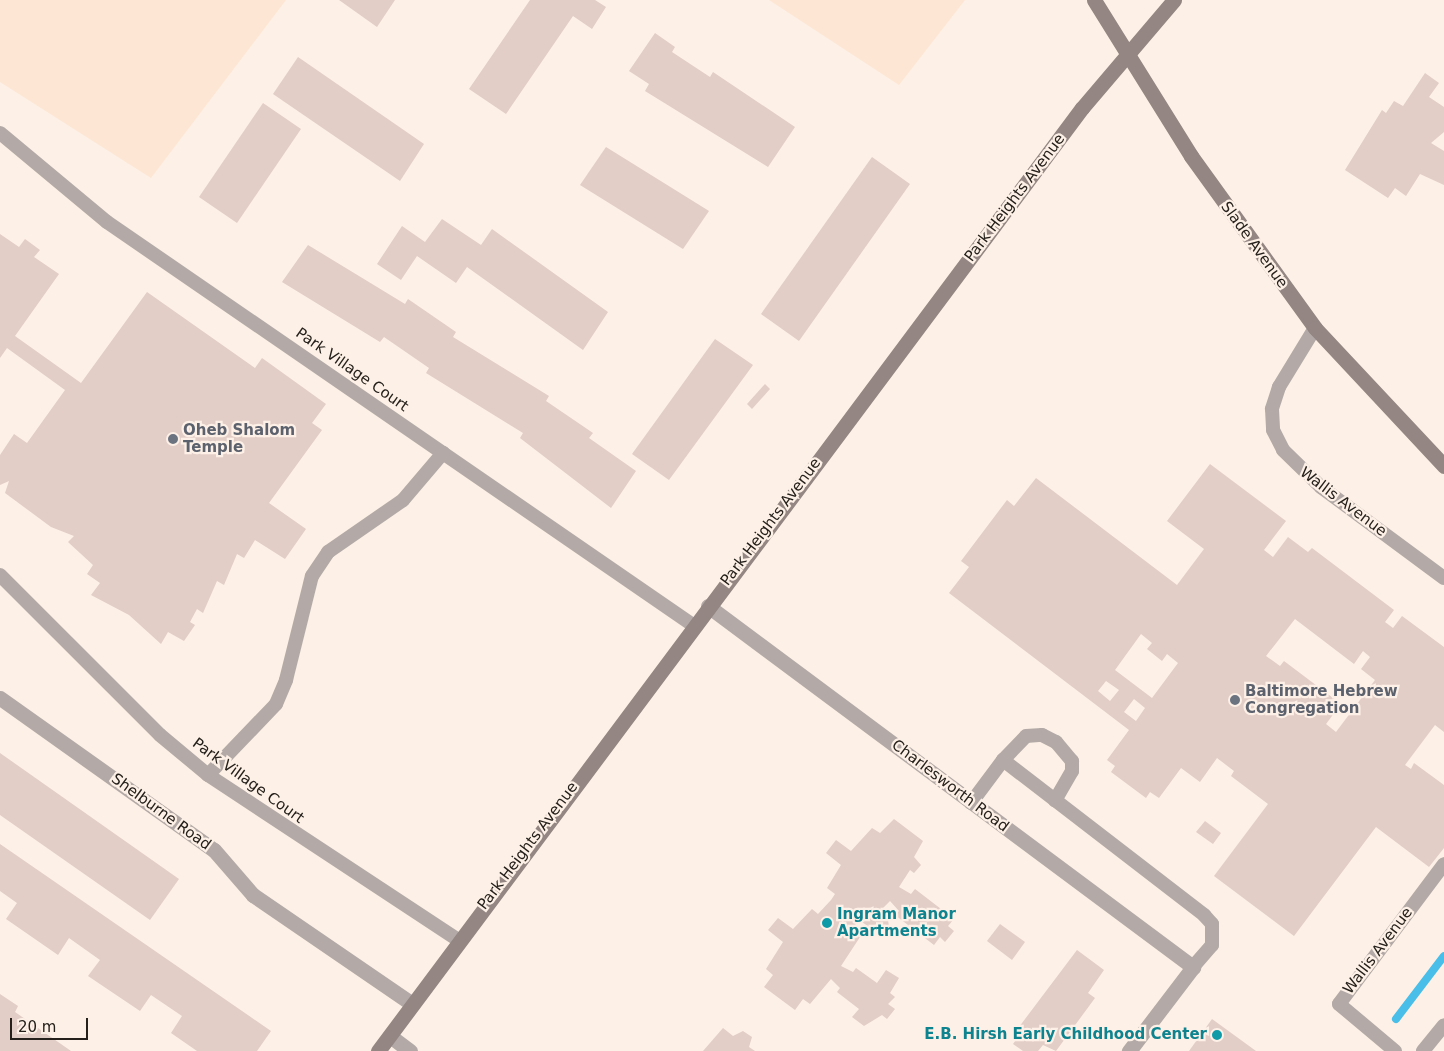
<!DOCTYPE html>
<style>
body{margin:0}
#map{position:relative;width:1444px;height:1051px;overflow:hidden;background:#fdf0e6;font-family:"DejaVu Sans",sans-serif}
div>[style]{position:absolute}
.built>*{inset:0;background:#fde6d4}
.stream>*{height:8px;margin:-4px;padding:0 4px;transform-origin:4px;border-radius:4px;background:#49bee8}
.building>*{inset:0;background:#e2cdc7}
.service>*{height:14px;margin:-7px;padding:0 7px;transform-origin:7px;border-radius:7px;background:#b3aaa7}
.minor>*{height:15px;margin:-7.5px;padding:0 7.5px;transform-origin:7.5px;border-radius:7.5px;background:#b3aaa7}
.secondary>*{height:15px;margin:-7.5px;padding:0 7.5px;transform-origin:7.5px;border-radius:7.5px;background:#938683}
.dots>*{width:14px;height:14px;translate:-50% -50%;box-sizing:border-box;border:2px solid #fdf0e6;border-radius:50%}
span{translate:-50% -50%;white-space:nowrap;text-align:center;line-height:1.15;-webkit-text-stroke:4.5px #fdf0e6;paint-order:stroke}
.street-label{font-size:15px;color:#25201b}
.worship-label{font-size:15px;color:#5b616d;font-weight:700}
.left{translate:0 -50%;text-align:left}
.culture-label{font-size:15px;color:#0d838f;font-weight:700}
.right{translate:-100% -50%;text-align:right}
.scale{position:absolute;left:10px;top:1018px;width:78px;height:22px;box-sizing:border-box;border:2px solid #25201b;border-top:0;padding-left:6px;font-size:15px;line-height:18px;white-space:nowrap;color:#25201b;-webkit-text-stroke:4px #fdf0e6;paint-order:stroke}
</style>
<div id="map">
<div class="built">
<i style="clip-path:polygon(0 0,286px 0,151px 178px,0 82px)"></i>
<i style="clip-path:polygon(769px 0,965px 0,899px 85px)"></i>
</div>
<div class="stream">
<i style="left:1396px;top:1019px;width:79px;rotate:-52.7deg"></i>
</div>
<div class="building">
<i style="clip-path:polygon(339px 0,395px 0,377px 27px)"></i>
<i style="clip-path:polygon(530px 0,595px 0,606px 7px,592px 29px,573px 16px,506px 114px,469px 89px)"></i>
<i style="clip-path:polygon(655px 33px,675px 47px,672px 52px,710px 77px,713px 72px,795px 127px,768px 167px,645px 91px,649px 84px,629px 71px)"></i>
<i style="clip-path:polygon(298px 57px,424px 144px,400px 181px,273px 94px)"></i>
<i style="clip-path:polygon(1425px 73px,1439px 83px,1429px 97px,1444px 107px,1444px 132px,1431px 143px,1444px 151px,1444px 185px,1420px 174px,1406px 196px,1395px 188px,1388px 198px,1345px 170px,1382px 110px,1386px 113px,1394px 101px,1403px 106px)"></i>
<i style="clip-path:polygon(263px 103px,301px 129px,237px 223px,199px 197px)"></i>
<i style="clip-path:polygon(606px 147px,709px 211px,683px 249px,580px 185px)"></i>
<i style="clip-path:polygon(872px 157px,910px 184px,799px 341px,761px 314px)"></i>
<i style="clip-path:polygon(442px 219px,481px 245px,492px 229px,608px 312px,583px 350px,467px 267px,456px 283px,417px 256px,401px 280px,377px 264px,402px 226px,425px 242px)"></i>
<i style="clip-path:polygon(0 234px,19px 247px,25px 239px,40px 250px,34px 257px,59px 274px,15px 336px,81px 383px,147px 292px,255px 368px,262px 358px,326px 404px,312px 423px,322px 430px,269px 503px,306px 529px,285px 559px,255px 540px,244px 558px,237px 554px,224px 585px,217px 581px,203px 613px,197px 609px,190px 622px,195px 625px,184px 641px,168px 632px,161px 644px,129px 615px,91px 595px,100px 583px,87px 574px,93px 565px,68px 542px,74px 536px,51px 527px,5px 493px,9px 481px,0 485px,0 455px,14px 434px,27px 443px,65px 390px,7px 348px,0 358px)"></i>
<i style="clip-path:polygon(308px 245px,405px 304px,408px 299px,456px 332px,453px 337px,549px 396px,546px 401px,593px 433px,589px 438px,636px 471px,611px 508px,520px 438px,523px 433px,426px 373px,429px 368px,384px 337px,380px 342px,282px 282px)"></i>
<i style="clip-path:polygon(715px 339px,753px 365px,669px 480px,632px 454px)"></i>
<i style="clip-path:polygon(765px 384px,770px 389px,752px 409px,747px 404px)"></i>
<i style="clip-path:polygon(evenodd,1210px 464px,1286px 521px,1264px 550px,1273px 557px,1288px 537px,1308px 552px,1312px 548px,1394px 610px,1385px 622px,1393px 628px,1402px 616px,1444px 647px,1444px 732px,1435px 725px,1405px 765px,1411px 769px,1414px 763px,1444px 785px,1444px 848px,1429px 867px,1376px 827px,1294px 936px,1214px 876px,1268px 804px,1231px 776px,1234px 771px,1217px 758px,1200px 782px,1181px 768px,1159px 798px,1150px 792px,1146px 798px,1111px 772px,1115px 766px,1107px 760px,1129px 730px,949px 593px,969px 567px,961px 561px,1007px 500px,1014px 506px,1036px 478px,1177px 585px,1204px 549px,1167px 521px,1210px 464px,1295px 619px,1354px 664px,1363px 651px,1370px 657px,1361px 669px,1375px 680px,1336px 732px,1326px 724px,1341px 704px,1284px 661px,1280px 666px,1266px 656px,1295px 619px,1210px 464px,1141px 634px,1152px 643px,1147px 649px,1162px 661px,1167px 654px,1178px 663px,1152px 698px,1115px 670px,1141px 634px,1210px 464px,1106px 681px,1119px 690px,1110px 701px,1098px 691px,1106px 681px,1210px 464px,1134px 699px,1145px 708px,1136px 721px,1124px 712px,1134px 699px)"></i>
<i style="clip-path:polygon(0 753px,179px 879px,150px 920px,0 815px)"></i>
<i style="clip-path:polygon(894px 819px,923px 841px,914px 857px,921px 865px,914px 873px,910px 870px,899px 887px,911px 894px,915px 889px,954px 919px,948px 926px,954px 931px,945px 942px,940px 937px,934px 945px,895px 915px,899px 911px,890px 901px,878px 913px,888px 920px,889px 927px,878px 933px,859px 920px,851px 930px,860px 937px,841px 966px,853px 972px,856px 968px,877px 983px,886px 970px,899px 978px,890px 993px,895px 997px,888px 1004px,895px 1009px,887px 1019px,882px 1015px,864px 1026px,852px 1017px,859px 1009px,837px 992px,840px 988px,831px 979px,810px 1004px,803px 999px,795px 1010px,764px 987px,773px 975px,766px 969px,783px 942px,768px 930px,778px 918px,793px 929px,812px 909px,818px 914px,831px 900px,835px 894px,827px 888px,841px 865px,826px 853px,836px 840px,851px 851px,872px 828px,880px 833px)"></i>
<i style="clip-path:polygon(1205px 821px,1221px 833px,1213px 844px,1196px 832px)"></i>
<i style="clip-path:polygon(0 844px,271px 1031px,257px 1051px,197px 1051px,171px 1033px,182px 1016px,151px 995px,140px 1011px,88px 976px,100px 960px,69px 938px,58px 955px,6px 919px,17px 903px,0 891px)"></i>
<i style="clip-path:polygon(1000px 924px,1025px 942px,1012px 960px,987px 941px)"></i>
<i style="clip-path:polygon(1077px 950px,1104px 970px,1088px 993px,1095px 998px,1056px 1051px,1043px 1045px,1038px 1051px,1023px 1051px,1013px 1044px,1023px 1030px,1019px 1027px)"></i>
<i style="clip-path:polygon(0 994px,18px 1006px,15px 1012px,71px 1051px,0 1051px)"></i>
<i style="clip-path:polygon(1212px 1019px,1256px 1051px,1189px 1051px)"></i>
<i style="clip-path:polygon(723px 1028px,733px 1036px,743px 1031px,752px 1037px,749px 1047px,755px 1051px,703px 1051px)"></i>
</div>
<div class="service">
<i style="left:0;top:133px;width:139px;rotate:39.8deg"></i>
<i style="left:107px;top:222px;width:711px;rotate:34.52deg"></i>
<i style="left:1315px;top:328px;width:69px;rotate:121.4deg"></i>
<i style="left:1279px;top:387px;width:23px;rotate:108deg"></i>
<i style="left:1272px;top:409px;width:21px;rotate:87deg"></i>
<i style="left:1273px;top:430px;width:22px;rotate:63deg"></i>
<i style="left:1283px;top:450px;width:53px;rotate:44.2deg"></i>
<i style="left:1321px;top:487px;width:153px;rotate:36.5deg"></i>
<i style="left:0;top:575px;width:226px;rotate:45deg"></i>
<i style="left:160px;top:735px;width:62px;rotate:39.8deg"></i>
<i style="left:208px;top:775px;width:300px;rotate:33.4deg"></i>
<i style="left:1003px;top:760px;width:33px;rotate:-46deg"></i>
<i style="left:1026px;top:736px;width:16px;rotate:-4deg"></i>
<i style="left:1042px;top:735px;width:16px;rotate:27deg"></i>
<i style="left:1056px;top:742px;width:25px;rotate:50deg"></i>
<i style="left:1072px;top:761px;width:10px;rotate:90deg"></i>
<i style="left:1072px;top:771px;width:34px;rotate:120deg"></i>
<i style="left:208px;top:775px;width:98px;rotate:-46.2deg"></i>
<i style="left:276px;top:704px;width:26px;rotate:-67deg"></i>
<i style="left:286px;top:680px;width:107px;rotate:-76deg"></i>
<i style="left:312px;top:576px;width:29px;rotate:-56deg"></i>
<i style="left:328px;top:552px;width:91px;rotate:-34.7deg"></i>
<i style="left:403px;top:500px;width:62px;rotate:-49.6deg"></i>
<i style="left:971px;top:803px;width:54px;rotate:-53.3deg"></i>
<i style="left:1003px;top:760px;width:254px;rotate:37.6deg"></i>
<i style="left:1204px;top:915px;width:12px;rotate:48deg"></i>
<i style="left:1212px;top:924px;width:21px;rotate:90deg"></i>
<i style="left:1212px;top:945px;width:29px;rotate:131deg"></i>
<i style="left:1395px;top:1051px;width:73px;rotate:-140deg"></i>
<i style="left:1339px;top:1004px;width:175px;rotate:-53.1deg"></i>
<i style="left:1423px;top:1051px;width:33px;rotate:-51deg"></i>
</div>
<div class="minor">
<i style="left:708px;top:606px;width:605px;rotate:36.66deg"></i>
<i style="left:1193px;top:967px;width:106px;rotate:127.3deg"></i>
<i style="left:0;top:698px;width:262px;rotate:35.4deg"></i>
<i style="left:214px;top:850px;width:60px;rotate:49.1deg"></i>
<i style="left:253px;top:895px;width:193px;rotate:34.4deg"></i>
<i style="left:390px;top:1036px;width:25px;rotate:37deg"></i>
</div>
<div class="secondary">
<i style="left:1094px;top:0;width:184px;rotate:58.1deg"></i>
<i style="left:1191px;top:156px;width:212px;rotate:54.2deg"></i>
<i style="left:1315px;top:328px;width:189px;rotate:46.9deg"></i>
<i style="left:378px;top:1051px;width:1177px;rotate:-53.26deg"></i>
<i style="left:1082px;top:108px;width:142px;rotate:-49.6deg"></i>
</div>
<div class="dots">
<i style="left:173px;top:439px;background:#6b7280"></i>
<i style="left:1235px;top:700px;background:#6b7280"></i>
<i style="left:827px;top:923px;background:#0f9aa8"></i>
<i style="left:1217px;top:1035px;background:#0f9aa8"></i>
</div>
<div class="street-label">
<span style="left:1015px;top:198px;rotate:-53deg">Park Heights Avenue</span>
<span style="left:1254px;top:245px;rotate:54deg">Slade Avenue</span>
<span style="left:352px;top:370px;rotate:35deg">Park Village Court</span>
<span style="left:1343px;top:502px;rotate:37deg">Wallis Avenue</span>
<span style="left:771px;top:522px;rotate:-53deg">Park Heights Avenue</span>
<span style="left:248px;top:781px;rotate:36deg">Park Village Court</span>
<span style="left:950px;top:786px;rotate:37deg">Charlesworth Road</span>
<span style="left:161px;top:812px;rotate:36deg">Shelburne Road</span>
<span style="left:528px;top:846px;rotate:-53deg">Park Heights Avenue</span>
<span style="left:1378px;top:951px;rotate:-53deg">Wallis Avenue</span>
</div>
<div class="worship-label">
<span class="left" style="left:183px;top:439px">Oheb Shalom<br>Temple</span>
<span class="left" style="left:1245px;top:700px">Baltimore Hebrew<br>Congregation</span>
</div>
<div class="culture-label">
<span class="left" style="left:837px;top:923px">Ingram Manor<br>Apartments</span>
<span class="right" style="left:1207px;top:1035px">E.B. Hirsh Early Childhood Center</span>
</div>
<div class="scale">20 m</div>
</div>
